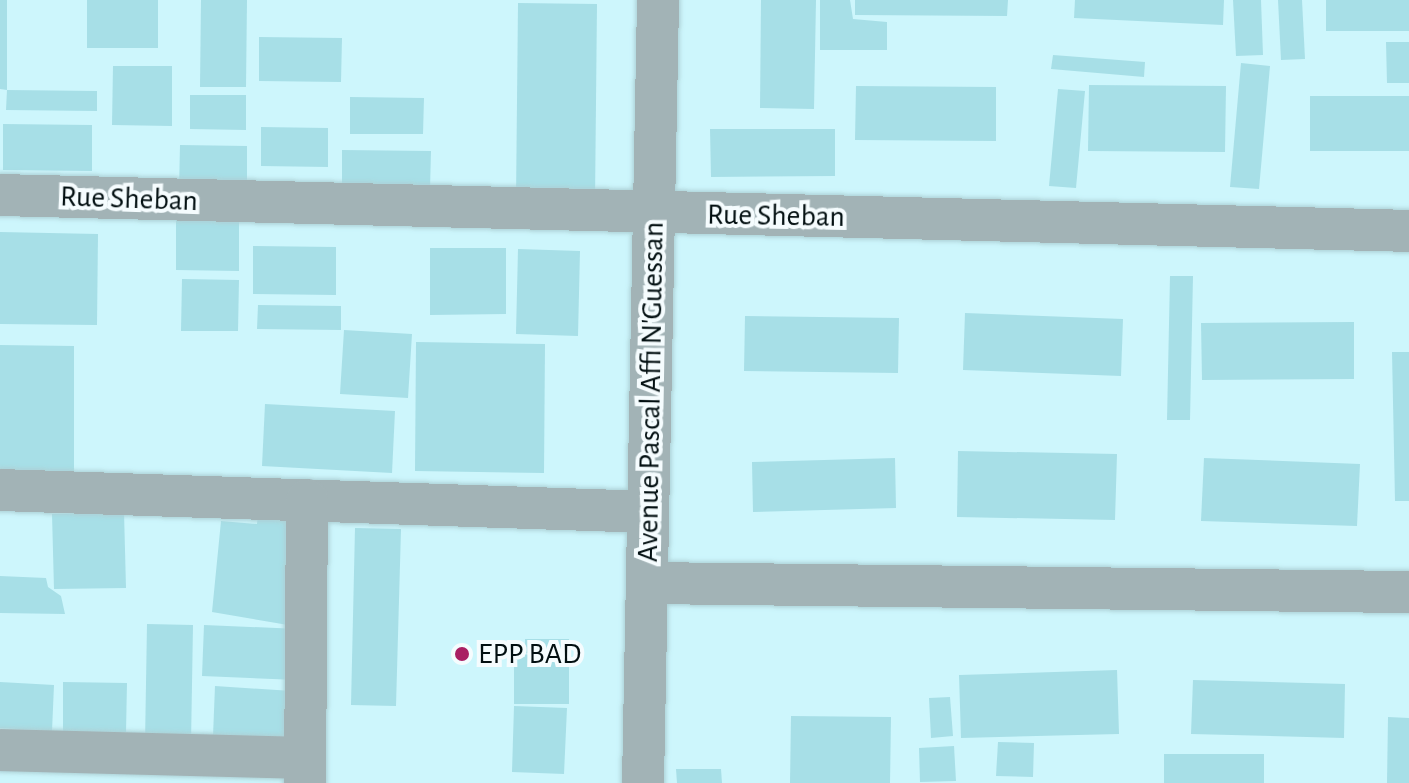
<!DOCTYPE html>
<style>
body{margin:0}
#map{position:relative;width:1409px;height:783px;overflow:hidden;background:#cdf6fc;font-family:"Alegreya Sans",sans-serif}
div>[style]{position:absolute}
.building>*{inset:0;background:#a7dfe7}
.roads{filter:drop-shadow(0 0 2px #add1d6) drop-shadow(0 0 2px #add1d6)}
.minor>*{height:42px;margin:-21px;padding:0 21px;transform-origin:21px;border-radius:21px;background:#a2b3b6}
.dots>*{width:22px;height:22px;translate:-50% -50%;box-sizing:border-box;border:4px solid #f5fcfe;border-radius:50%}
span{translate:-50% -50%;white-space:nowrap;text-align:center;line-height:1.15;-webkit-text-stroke:8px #f5fcfe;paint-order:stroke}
.street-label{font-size:30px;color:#020f11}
.poi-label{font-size:30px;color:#020f11}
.left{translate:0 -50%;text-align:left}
</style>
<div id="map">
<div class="building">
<i style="clip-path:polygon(0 0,7px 0,7px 90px,0 89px)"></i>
<i style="clip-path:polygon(87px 0,158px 0,158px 48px,87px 48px)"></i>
<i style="clip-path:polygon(201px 0,247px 0,246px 87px,200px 87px)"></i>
<i style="clip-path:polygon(761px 0,816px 0,814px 109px,760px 108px)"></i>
<i style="clip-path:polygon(820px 0,850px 0,853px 19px,887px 22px,887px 50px,820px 50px)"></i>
<i style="clip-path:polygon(855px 0,1008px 0,1007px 16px,855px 15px)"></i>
<i style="clip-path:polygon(1075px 0,1224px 0,1223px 25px,1074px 18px)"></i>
<i style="clip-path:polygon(1233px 0,1261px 0,1263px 55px,1236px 56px)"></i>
<i style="clip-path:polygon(1278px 0,1302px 0,1305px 59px,1281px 60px)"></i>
<i style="clip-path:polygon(1326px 0,1409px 0,1409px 31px,1326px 31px)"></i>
<i style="clip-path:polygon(518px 3px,597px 4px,595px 200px,516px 199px)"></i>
<i style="clip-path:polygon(259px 37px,342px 38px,341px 82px,259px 81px)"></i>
<i style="clip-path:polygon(1386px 42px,1409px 42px,1409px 83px,1387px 83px)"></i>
<i style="clip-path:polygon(1053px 55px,1145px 62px,1144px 77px,1051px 69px)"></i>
<i style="clip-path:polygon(1241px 63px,1270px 66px,1259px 189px,1230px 187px)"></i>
<i style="clip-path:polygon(113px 66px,172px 66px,172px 126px,112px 125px)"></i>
<i style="clip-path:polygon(1089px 85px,1226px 86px,1225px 152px,1088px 151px)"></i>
<i style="clip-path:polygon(856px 86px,996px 87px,996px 141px,855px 140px)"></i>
<i style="clip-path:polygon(1058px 89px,1085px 91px,1076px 188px,1049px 186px)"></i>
<i style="clip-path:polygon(7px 90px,97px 91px,97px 111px,6px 110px)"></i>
<i style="clip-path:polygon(190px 95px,246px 95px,246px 130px,190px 129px)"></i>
<i style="clip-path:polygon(1310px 96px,1409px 96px,1409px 151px,1310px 151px)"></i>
<i style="clip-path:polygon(350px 97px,424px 98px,423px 134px,350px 134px)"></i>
<i style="clip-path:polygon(3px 124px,92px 125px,92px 171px,3px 170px)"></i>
<i style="clip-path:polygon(261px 127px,328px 128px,328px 167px,261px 166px)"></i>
<i style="clip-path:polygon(710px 129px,835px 129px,835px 176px,711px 177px)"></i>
<i style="clip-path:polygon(180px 145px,247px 146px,247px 192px,179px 191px)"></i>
<i style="clip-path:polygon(342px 150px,431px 151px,430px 189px,342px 188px)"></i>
<i style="clip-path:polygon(176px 220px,239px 220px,239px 271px,176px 270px)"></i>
<i style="clip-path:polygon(0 232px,98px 234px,97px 325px,0 324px)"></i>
<i style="clip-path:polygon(253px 246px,336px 247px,336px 295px,253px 294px)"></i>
<i style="clip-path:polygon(430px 248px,506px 248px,506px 314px,430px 315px)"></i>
<i style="clip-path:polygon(518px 249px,580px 251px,578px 336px,516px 334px)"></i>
<i style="clip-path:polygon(1170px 276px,1193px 276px,1190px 420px,1167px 420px)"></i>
<i style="clip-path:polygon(182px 279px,239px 280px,238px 331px,181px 331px)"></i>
<i style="clip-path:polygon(258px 305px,341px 306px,341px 330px,257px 329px)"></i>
<i style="clip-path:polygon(965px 313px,1123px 319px,1121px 376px,963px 370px)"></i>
<i style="clip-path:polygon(745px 316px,899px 318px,898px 373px,744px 371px)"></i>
<i style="clip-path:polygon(1354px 322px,1354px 379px,1202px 380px,1201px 323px)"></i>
<i style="clip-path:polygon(344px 330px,412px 334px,408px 398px,340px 394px)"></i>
<i style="clip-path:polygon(416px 342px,545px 344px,544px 473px,415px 471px)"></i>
<i style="clip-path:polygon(0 345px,74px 346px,74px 471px,0 471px)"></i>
<i style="clip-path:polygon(1392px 352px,1409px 352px,1409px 501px,1395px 501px)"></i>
<i style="clip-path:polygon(265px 404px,395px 411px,392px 473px,262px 466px)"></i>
<i style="clip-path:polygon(958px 451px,1117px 454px,1115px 520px,957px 517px)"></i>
<i style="clip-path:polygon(895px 458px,896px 508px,753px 512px,752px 462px)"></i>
<i style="clip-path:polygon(1204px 458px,1360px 464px,1357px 526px,1201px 521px)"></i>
<i style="clip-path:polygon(259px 503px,298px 507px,288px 625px,212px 612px,221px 521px,257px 524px)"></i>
<i style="clip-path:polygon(124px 512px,126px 588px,54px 589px,52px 514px)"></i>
<i style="clip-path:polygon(355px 528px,401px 529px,396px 706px,351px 705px)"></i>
<i style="clip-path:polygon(0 576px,46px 578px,48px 587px,61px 596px,65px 614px,0 613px)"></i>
<i style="clip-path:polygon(147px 624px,193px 625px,191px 743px,145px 743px)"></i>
<i style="clip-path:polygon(204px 625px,299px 629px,297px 680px,202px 676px)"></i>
<i style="clip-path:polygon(525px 639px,569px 639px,569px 704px,514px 704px,514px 657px,525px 657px)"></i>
<i style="clip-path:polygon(1117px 670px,1119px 734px,961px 738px,959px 675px)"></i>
<i style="clip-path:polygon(1193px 680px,1345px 684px,1344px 738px,1191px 734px)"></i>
<i style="clip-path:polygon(0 682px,54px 685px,52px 731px,0 728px)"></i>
<i style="clip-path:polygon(63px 682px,127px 683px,126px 732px,63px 732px)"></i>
<i style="clip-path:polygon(215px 686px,292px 691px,289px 740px,213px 736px)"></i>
<i style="clip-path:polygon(950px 697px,953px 736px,931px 738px,929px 698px)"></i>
<i style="clip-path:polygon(514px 706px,567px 708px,564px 774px,512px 772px)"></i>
<i style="clip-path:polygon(791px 716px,891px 717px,890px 783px,790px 783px)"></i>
<i style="clip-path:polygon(1388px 717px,1409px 718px,1409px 783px,1387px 783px)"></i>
<i style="clip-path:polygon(998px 742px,1034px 743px,1033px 777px,996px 776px)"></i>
<i style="clip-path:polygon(954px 746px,956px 781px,920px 782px,919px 748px)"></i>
<i style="clip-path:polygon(1164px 754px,1264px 754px,1264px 783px,1164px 783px)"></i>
<i style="clip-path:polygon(676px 769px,721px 769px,722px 783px,677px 783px)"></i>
</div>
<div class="roads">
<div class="minor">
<i style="left:0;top:195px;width:1409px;rotate:1.46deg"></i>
<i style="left:0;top:490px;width:648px;rotate:1.94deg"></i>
<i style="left:647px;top:583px;width:762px;rotate:0.68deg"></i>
<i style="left:0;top:750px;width:305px;rotate:1.5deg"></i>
<i style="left:305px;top:783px;width:283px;rotate:-89.6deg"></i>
<i style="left:643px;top:783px;width:783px;rotate:-88.9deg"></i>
</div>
</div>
<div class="dots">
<i style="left:462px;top:654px;background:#a91f63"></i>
</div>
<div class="street-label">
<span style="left:129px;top:199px;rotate:2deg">Rue Sheban</span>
<span style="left:776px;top:216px;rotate:1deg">Rue Sheban</span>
<span style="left:651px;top:392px;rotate:-89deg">Avenue Pascal Affi N'Guessan</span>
</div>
<div class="poi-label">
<span class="left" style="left:478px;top:654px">EPP BAD</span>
</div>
</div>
